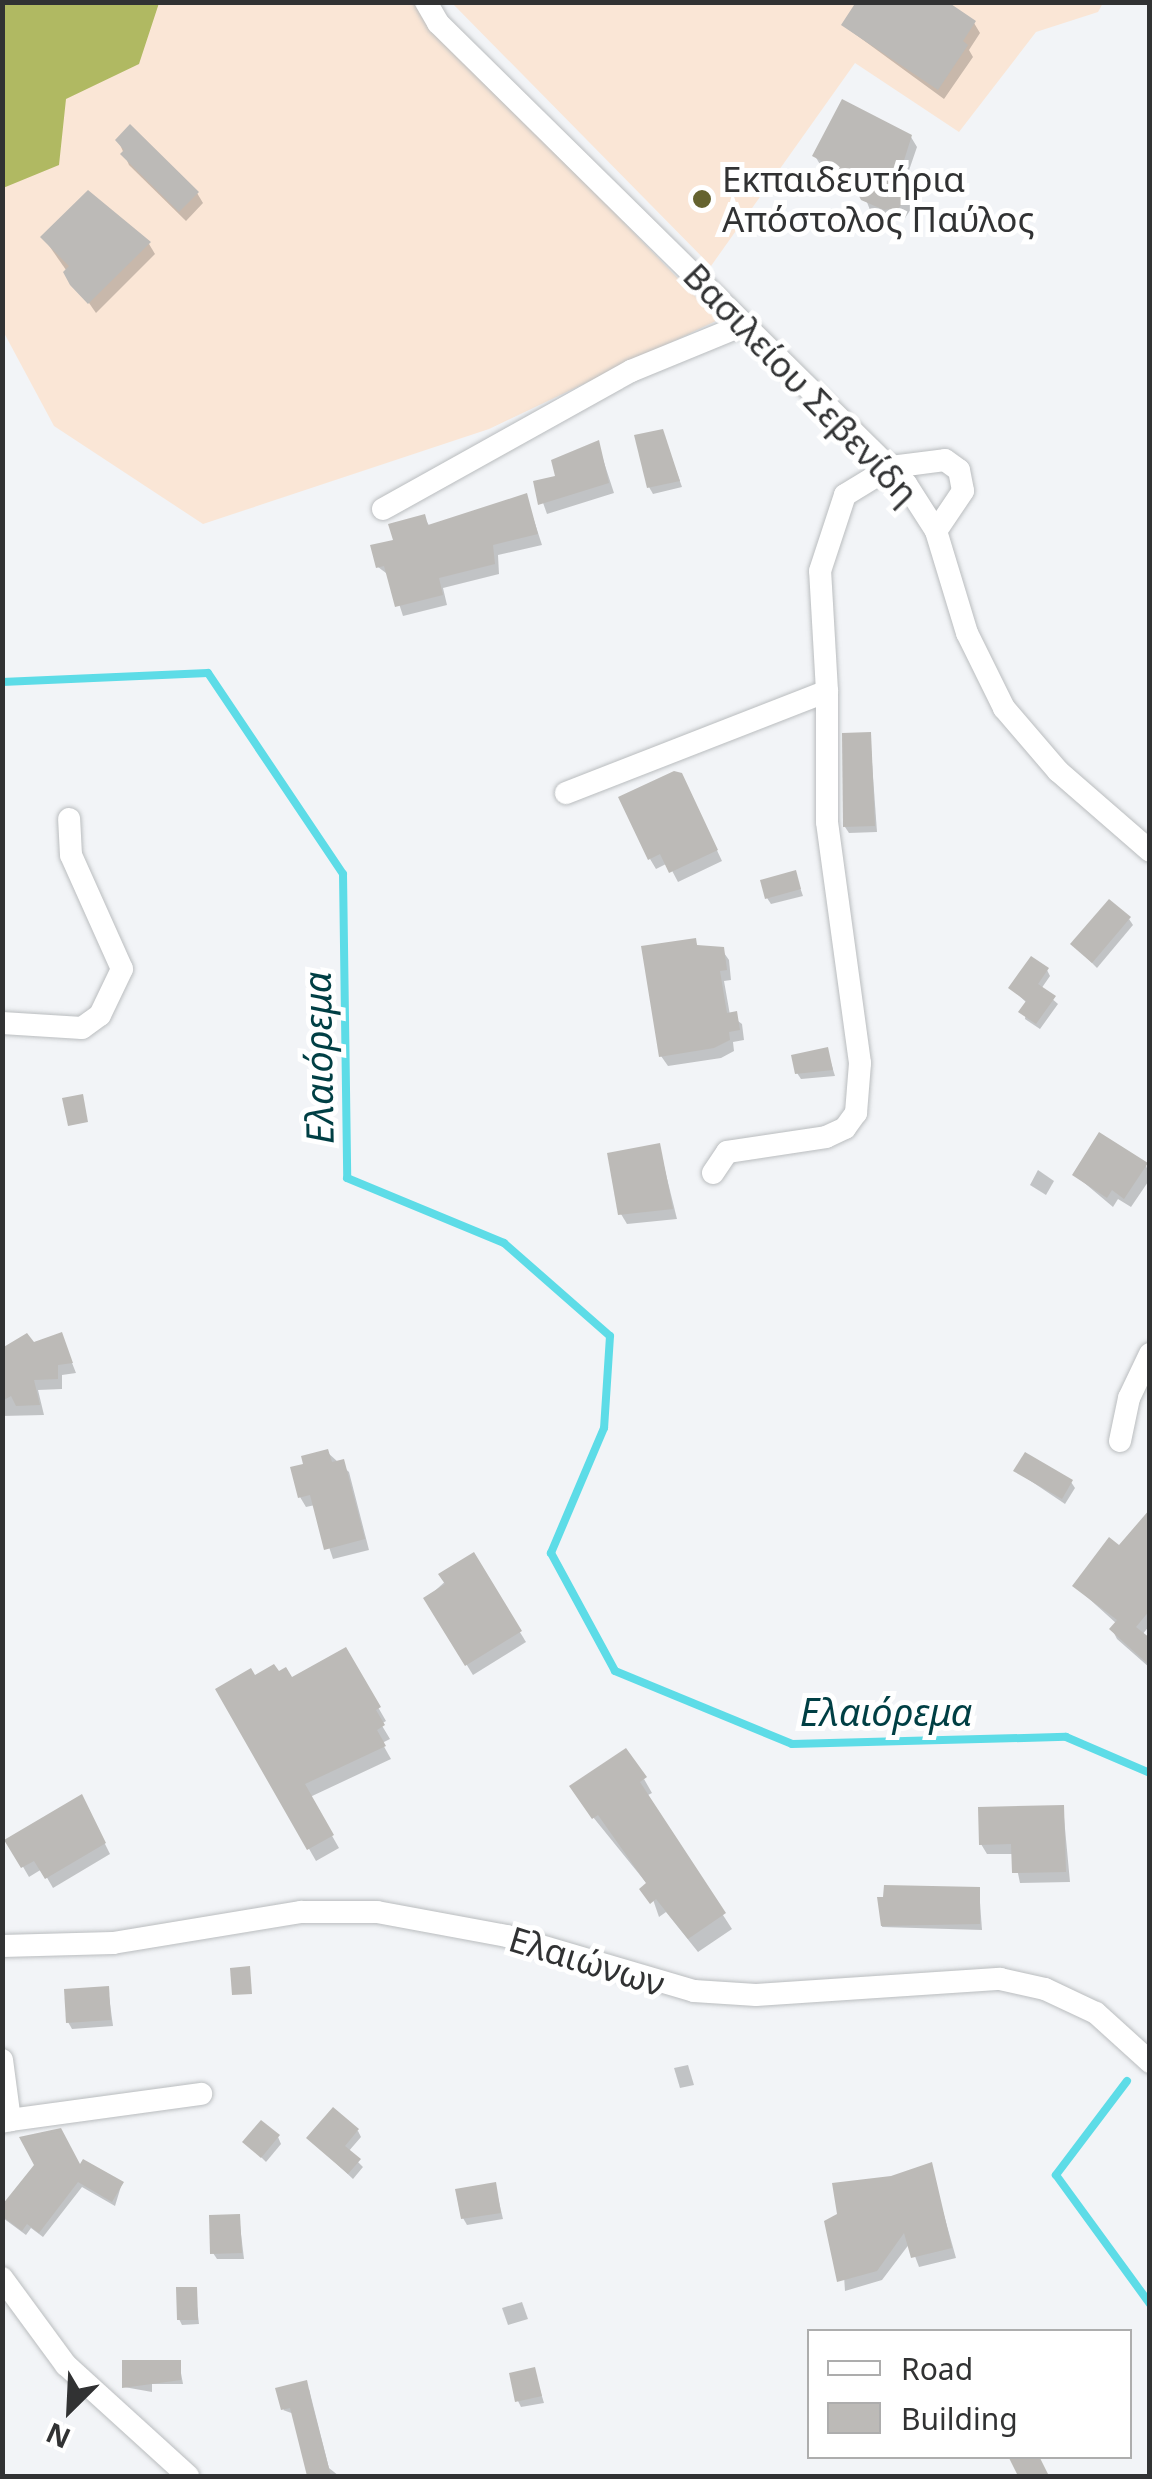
<!DOCTYPE html>
<meta charset="utf-8">
<style>
body{margin:0}
#map{position:relative;width:1152px;height:2479px;overflow:hidden;background:#f2f4f7;font-family:"Noto Sans",sans-serif}
div>[style]{position:absolute}
.education>*{inset:0;background:#fae6d6}
.forest>*{inset:0;background:#b0b962}
.shadow>*{inset:0;background:#0003}
.stream>*{height:8px;margin:-4px;padding:0 4px;transform-origin:4px;border-radius:4px;background:#5ddce7}
.building>*{inset:0;background:#bcbab7}
.roads{filter:drop-shadow(0 0 2px #babdbf) drop-shadow(0 0 2px #babdbf)}
.minor>*{height:22px;margin:-11px;padding:0 11px;transform-origin:11px;border-radius:11px;background:#fff}
.dots>*{width:28px;height:28px;translate:-50% -50%;box-sizing:border-box;border:5px solid #fff;border-radius:50%}
span{translate:-50% -50%;white-space:nowrap;text-align:center;line-height:1.15;-webkit-text-stroke:10px #fff;paint-order:stroke}
.poi-label{font-size:35px;color:#313233}
.left{translate:0 -50%;text-align:left}
.street-label{font-size:35px;color:#313233}
.water-label{font-size:38px;color:#003f44;font-style:italic}
.frame{position:absolute;inset:0;border:5px solid #313233;pointer-events:none}
.legend{position:absolute;left:807px;top:2329px;width:325px;height:130px;box-sizing:border-box;background:#fff;border:2px solid #adadad;margin:0;padding:12px 18px;list-style:none;font-size:30px;color:#313233}
.legend li{display:flex;align-items:center;gap:20px;height:50px}
.legend b{width:50px;border:2px solid #adadad}
.north{position:absolute;left:20px;top:2359px;width:100px;height:100px;-webkit-text-stroke:8px #fff;paint-order:stroke;rotate:204deg;font-size:28px;font-weight:700;line-height:40px;text-align:center;color:#313233}
.north::after{content:'';display:block;margin:auto;width:35px;height:45px;background:#313233;clip-path:polygon(50% 0,100% 100%,50% 72%,0 100%)}
</style>
<div id="map">
<div class="education">
<i style="clip-path:polygon(138px 2px,413px 3px,718px 320px,489px 429px,203px 524px,54px 426px,3px 331px,3px 164px)"></i>
<i style="clip-path:polygon(452px 3px,1103px 3px,1098px 12px,1036px 32px,959px 132px,855px 63px,711px 266px)"></i>
</div>
<div class="forest">
<i style="clip-path:polygon(3px 2px,159px 3px,139px 64px,66px 99px,59px 165px,3px 188px)"></i>
</div>
<div class="shadow">
<i style="clip-path:polygon(974px 23px,980px 33px,969px 50px,973px 57px,944px 99px,844px 26px)"></i>
<i style="clip-path:polygon(911px 137px,917px 147px,906px 179px,921px 194px,905px 218px,870px 210px,861px 187px,821px 166px,815px 156px)"></i>
<i style="clip-path:polygon(118px 140px,197px 193px,203px 203px,186px 221px,129px 165px)"></i>
<i style="clip-path:polygon(43px 237px,149px 244px,155px 254px,96px 313px)"></i>
<i style="clip-path:polygon(662px 431px,682px 487px,653px 494px,649px 487px)"></i>
<i style="clip-path:polygon(598px 444px,614px 493px,547px 514px,536px 483px,558px 478px)"></i>
<i style="clip-path:polygon(526px 496px,542px 545px,498px 555px,499px 574px,443px 588px,447px 605px,403px 616px,390px 576px,378px 567px,396px 542px,424px 517px,430px 527px)"></i>
<i style="clip-path:polygon(870px 734px,877px 832px,849px 833px,845px 827px)"></i>
<i style="clip-path:polygon(687px 787px,722px 861px,678px 882px,668px 863px,656px 869px,650px 859px)"></i>
<i style="clip-path:polygon(795px 873px,803px 896px,771px 904px,767px 898px)"></i>
<i style="clip-path:polygon(1129px 919px,1133px 925px,1097px 968px,1073px 944px)"></i>
<i style="clip-path:polygon(695px 941px,698px 947px,722px 950px,729px 960px,731px 980px,724px 981px,730px 1015px,742px 1024px,744px 1040px,733px 1042px,734px 1051px,721px 1058px,668px 1066px,661px 1056px)"></i>
<i style="clip-path:polygon(1047px 970px,1050px 976px,1041px 989px,1058px 1004px,1040px 1029px,1025px 1019px,1027px 1003px,1011px 988px)"></i>
<i style="clip-path:polygon(827px 1050px,835px 1076px,801px 1079px,797px 1073px)"></i>
<i style="clip-path:polygon(659px 1146px,677px 1219px,627px 1224px,621px 1214px)"></i>
<i style="clip-path:polygon(1146px 1165px,1150px 1179px,1131px 1207px,1118px 1199px,1113px 1207px,1075px 1175px)"></i>
<i style="clip-path:polygon(1038px 1170px,1054px 1181px,1046px 1195px,1030px 1185px)"></i>
<i style="clip-path:polygon(61px 1335px,76px 1373px,62px 1375px,62px 1389px,38px 1390px,44px 1415px,2px 1416px,2px 1351px)"></i>
<i style="clip-path:polygon(327px 1452px,349px 1472px,369px 1550px,333px 1559px,315px 1505px,306px 1507px,300px 1497px,306px 1466px)"></i>
<i style="clip-path:polygon(1016px 1471px,1071px 1482px,1075px 1488px,1065px 1504px)"></i>
<i style="clip-path:polygon(1119px 1548px,1150px 1571px,1150px 1625px,1142px 1635px,1150px 1642px,1150px 1668px,1117px 1639px,1112px 1629px,1117px 1624px,1075px 1586px)"></i>
<i style="clip-path:polygon(473px 1556px,526px 1642px,473px 1675px,426px 1599px)"></i>
<i style="clip-path:polygon(345px 1650px,386px 1721px,381px 1724px,390px 1739px,382px 1743px,391px 1759px,310px 1797px,339px 1848px,316px 1861px,218px 1690px,254px 1678px,292px 1680px)"></i>
<i style="clip-path:polygon(644px 1779px,652px 1793px,646px 1796px,732px 1929px,698px 1952px,666px 1912px,659px 1917px,648px 1885px,580px 1801px)"></i>
<i style="clip-path:polygon(1063px 1807px,1070px 1882px,1020px 1883px,1014px 1854px,987px 1854px,981px 1844px)"></i>
<i style="clip-path:polygon(87px 1808px,110px 1854px,53px 1888px,42px 1869px,29px 1877px,8px 1841px)"></i>
<i style="clip-path:polygon(886px 1887px,979px 1889px,982px 1930px,882px 1927px)"></i>
<i style="clip-path:polygon(108px 1989px,113px 2026px,72px 2029px,68px 2022px)"></i>
<i style="clip-path:polygon(688px 2065px,694px 2085px,680px 2088px,674px 2068px)"></i>
<i style="clip-path:polygon(358px 2131px,361px 2137px,348px 2152px,363px 2167px,353px 2179px,309px 2138px)"></i>
<i style="clip-path:polygon(278px 2137px,281px 2144px,266px 2162px,246px 2142px)"></i>
<i style="clip-path:polygon(930px 2165px,956px 2258px,919px 2267px,910px 2243px,882px 2280px,845px 2291px,840px 2216px,892px 2179px)"></i>
<i style="clip-path:polygon(80px 2169px,122px 2183px,115px 2206px,82px 2187px,43px 2237px,31px 2228px,26px 2235px,3px 2218px)"></i>
<i style="clip-path:polygon(495px 2185px,503px 2219px,467px 2225px,463px 2218px)"></i>
<i style="clip-path:polygon(239px 2217px,244px 2259px,217px 2259px,213px 2253px)"></i>
<i style="clip-path:polygon(195px 2289px,199px 2324px,182px 2325px,179px 2319px)"></i>
<i style="clip-path:polygon(522px 2302px,528px 2319px,508px 2325px,502px 2308px)"></i>
<i style="clip-path:polygon(179px 2362px,183px 2384px,152px 2384px,152px 2392px,124px 2387px)"></i>
<i style="clip-path:polygon(534px 2370px,544px 2403px,521px 2407px,518px 2401px)"></i>
<i style="clip-path:polygon(309px 2389px,329px 2468px,339px 2476px,308px 2476px,294px 2414px,283px 2410px)"></i>
</div>
<div class="stream">
<i style="left:2px;top:682px;width:206px;rotate:-2.5deg"></i>
<i style="left:208px;top:673px;width:242px;rotate:56.1deg"></i>
<i style="left:343px;top:874px;width:304px;rotate:89.2deg"></i>
<i style="left:347px;top:1178px;width:170px;rotate:22.5deg"></i>
<i style="left:504px;top:1243px;width:141px;rotate:41.3deg"></i>
<i style="left:610px;top:1336px;width:92px;rotate:93.7deg"></i>
<i style="left:604px;top:1428px;width:136px;rotate:113deg"></i>
<i style="left:551px;top:1553px;width:134px;rotate:61.5deg"></i>
<i style="left:615px;top:1671px;width:191px;rotate:22.4deg"></i>
<i style="left:792px;top:1744px;width:274px;rotate:-1.5deg"></i>
<i style="left:1066px;top:1737px;width:91px;rotate:23.2deg"></i>
<i style="left:1127px;top:2081px;width:118px;rotate:127.1deg"></i>
<i style="left:1056px;top:2175px;width:160px;rotate:53.9deg"></i>
</div>
<div class="building">
<i style="clip-path:polygon(856px 2px,948px 2px,976px 21px,963px 41px,968px 45px,938px 90px,841px 25px)"></i>
<i style="clip-path:polygon(842px 99px,912px 135px,900px 173px,917px 181px,899px 208px,884px 210px,861px 200px,856px 190px,862px 182px,812px 156px)"></i>
<i style="clip-path:polygon(130px 124px,199px 192px,179px 212px,120px 154px,124px 150px,115px 140px)"></i>
<i style="clip-path:polygon(88px 190px,151px 242px,88px 304px,70px 285px,63px 272px,69px 266px,40px 237px)"></i>
<i style="clip-path:polygon(663px 429px,680px 481px,647px 488px,634px 435px)"></i>
<i style="clip-path:polygon(599px 440px,609px 483px,538px 505px,533px 481px,555px 476px,551px 460px)"></i>
<i style="clip-path:polygon(527px 493px,538px 534px,493px 545px,495px 564px,439px 578px,443px 595px,395px 607px,384px 566px,376px 568px,370px 545px,393px 540px,388px 524px,425px 514px,428px 525px)"></i>
<i style="clip-path:polygon(871px 732px,875px 826px,843px 827px,842px 733px)"></i>
<i style="clip-path:polygon(674px 771px,682px 773px,718px 850px,669px 873px,660px 854px,648px 860px,618px 797px)"></i>
<i style="clip-path:polygon(796px 870px,801px 889px,765px 899px,760px 880px)"></i>
<i style="clip-path:polygon(1109px 899px,1131px 917px,1092px 963px,1070px 944px)"></i>
<i style="clip-path:polygon(696px 938px,697px 945px,724px 947px,727px 970px,720px 971px,727px 1013px,737px 1011px,740px 1030px,729px 1032px,730px 1040px,714px 1048px,659px 1057px,641px 946px)"></i>
<i style="clip-path:polygon(1031px 956px,1049px 968px,1038px 984px,1056px 996px,1036px 1024px,1018px 1012px,1026px 1001px,1008px 988px)"></i>
<i style="clip-path:polygon(828px 1047px,833px 1070px,795px 1074px,791px 1055px)"></i>
<i style="clip-path:polygon(83px 1094px,88px 1122px,68px 1126px,62px 1098px)"></i>
<i style="clip-path:polygon(1099px 1132px,1148px 1163px,1124px 1199px,1112px 1190px,1107px 1198px,1072px 1175px)"></i>
<i style="clip-path:polygon(660px 1143px,673px 1209px,618px 1215px,607px 1153px)"></i>
<i style="clip-path:polygon(62px 1332px,73px 1363px,58px 1365px,58px 1379px,34px 1380px,40px 1405px,16px 1406px,11px 1396px,2px 1401px,2px 1348px,27px 1333px,34px 1342px)"></i>
<i style="clip-path:polygon(328px 1449px,332px 1462px,344px 1459px,365px 1539px,324px 1550px,310px 1495px,298px 1498px,290px 1467px,303px 1464px,301px 1456px)"></i>
<i style="clip-path:polygon(1025px 1452px,1073px 1480px,1062px 1499px,1013px 1471px)"></i>
<i style="clip-path:polygon(1150px 1509px,1150px 1610px,1136px 1627px,1150px 1638px,1150px 1666px,1109px 1629px,1117px 1620px,1072px 1586px,1109px 1537px,1119px 1545px)"></i>
<i style="clip-path:polygon(474px 1552px,522px 1631px,465px 1666px,423px 1598px,445px 1584px,438px 1574px)"></i>
<i style="clip-path:polygon(346px 1647px,381px 1707px,376px 1710px,385px 1725px,377px 1730px,386px 1746px,305px 1784px,334px 1835px,307px 1850px,215px 1689px,251px 1668px,255px 1675px,274px 1664px,279px 1671px,286px 1667px,292px 1677px)"></i>
<i style="clip-path:polygon(626px 1748px,647px 1777px,640px 1782px,726px 1913px,688px 1939px,656px 1899px,650px 1904px,639px 1889px,646px 1883px,598px 1815px,592px 1819px,569px 1786px)"></i>
<i style="clip-path:polygon(82px 1794px,106px 1843px,45px 1879px,34px 1861px,21px 1868px,4px 1840px)"></i>
<i style="clip-path:polygon(1064px 1805px,1066px 1872px,1012px 1873px,1011px 1844px,979px 1845px,978px 1807px)"></i>
<i style="clip-path:polygon(884px 1885px,980px 1887px,980px 1924px,881px 1926px,877px 1897px,883px 1897px)"></i>
<i style="clip-path:polygon(250px 1966px,252px 1994px,232px 1995px,230px 1968px)"></i>
<i style="clip-path:polygon(109px 1986px,111px 2020px,66px 2023px,64px 1989px)"></i>
<i style="clip-path:polygon(333px 2107px,359px 2129px,345px 2146px,361px 2159px,348px 2174px,306px 2138px)"></i>
<i style="clip-path:polygon(261px 2120px,280px 2135px,261px 2158px,242px 2142px)"></i>
<i style="clip-path:polygon(61px 2128px,80px 2164px,83px 2159px,124px 2182px,112px 2202px,78px 2182px,39px 2233px,27px 2224px,22px 2231px,2px 2216px,2px 2205px,34px 2165px,19px 2137px)"></i>
<i style="clip-path:polygon(932px 2162px,952px 2248px,911px 2258px,904px 2233px,877px 2271px,837px 2282px,824px 2221px,837px 2214px,832px 2183px,891px 2176px)"></i>
<i style="clip-path:polygon(496px 2182px,501px 2213px,461px 2219px,455px 2189px)"></i>
<i style="clip-path:polygon(240px 2214px,242px 2253px,210px 2254px,209px 2215px)"></i>
<i style="clip-path:polygon(176px 2287px,197px 2287px,198px 2320px,177px 2320px)"></i>
<i style="clip-path:polygon(122px 2360px,181px 2360px,181px 2380px,122px 2388px)"></i>
<i style="clip-path:polygon(535px 2367px,542px 2396px,515px 2402px,509px 2373px)"></i>
<i style="clip-path:polygon(307px 2380px,312px 2403px,331px 2476px,307px 2476px,290px 2408px,281px 2410px,275px 2388px)"></i>
<i style="clip-path:polygon(1008px 2456px,1039px 2456px,1049px 2476px,1018px 2476px)"></i>
</div>
<div class="roads">
<div class="minor">
<i style="left:426px;top:2px;width:24px;rotate:60deg"></i>
<i style="left:438px;top:23px;width:657px;rotate:44.57deg"></i>
<i style="left:906px;top:484px;width:56px;rotate:57.4deg"></i>
<i style="left:936px;top:531px;width:107px;rotate:73.1deg"></i>
<i style="left:967px;top:633px;width:84px;rotate:63.7deg"></i>
<i style="left:1004px;top:708px;width:83px;rotate:49.4deg"></i>
<i style="left:1058px;top:771px;width:122px;rotate:41deg"></i>
<i style="left:383px;top:509px;width:284px;rotate:-29.1deg"></i>
<i style="left:631px;top:371px;width:121px;rotate:-22.3deg"></i>
<i style="left:566px;top:793px;width:280px;rotate:-21.3deg"></i>
<i style="left:827px;top:691px;width:120px;rotate:-93.3deg"></i>
<i style="left:820px;top:571px;width:80px;rotate:-71.8deg"></i>
<i style="left:845px;top:495px;width:54px;rotate:-31.3deg"></i>
<i style="left:891px;top:467px;width:54px;rotate:-7.4deg"></i>
<i style="left:945px;top:460px;width:17px;rotate:36deg"></i>
<i style="left:959px;top:470px;width:21px;rotate:79deg"></i>
<i style="left:963px;top:491px;width:48px;rotate:124deg"></i>
<i style="left:2px;top:1023px;width:80px;rotate:3.6deg"></i>
<i style="left:82px;top:1028px;width:22px;rotate:-36deg"></i>
<i style="left:100px;top:1015px;width:51px;rotate:-64.4deg"></i>
<i style="left:122px;top:969px;width:125px;rotate:-114.1deg"></i>
<i style="left:71px;top:855px;width:36px;rotate:-93deg"></i>
<i style="left:713px;top:1173px;width:25px;rotate:-56deg"></i>
<i style="left:727px;top:1152px;width:100px;rotate:-8.6deg"></i>
<i style="left:826px;top:1137px;width:21px;rotate:-25deg"></i>
<i style="left:845px;top:1128px;width:19px;rotate:-54deg"></i>
<i style="left:856px;top:1113px;width:50px;rotate:-85.4deg"></i>
<i style="left:860px;top:1063px;width:243px;rotate:-97.8deg"></i>
<i style="left:827px;top:822px;width:131px;rotate:-90deg"></i>
<i style="left:1120px;top:1441px;width:44px;rotate:-78.2deg"></i>
<i style="left:1129px;top:1398px;width:49px;rotate:-64.5deg"></i>
<i style="left:2px;top:1946px;width:111px;rotate:-1.5deg"></i>
<i style="left:113px;top:1943px;width:191px;rotate:-9.4deg"></i>
<i style="left:301px;top:1912px;width:76px"></i>
<i style="left:377px;top:1912px;width:132px;rotate:10.5deg"></i>
<i style="left:507px;top:1936px;width:195px;rotate:16.4deg"></i>
<i style="left:694px;top:1991px;width:62px;rotate:3.7deg"></i>
<i style="left:756px;top:1995px;width:245px;rotate:-3.8deg"></i>
<i style="left:1000px;top:1979px;width:46px;rotate:12.5deg"></i>
<i style="left:1045px;top:1989px;width:56px;rotate:25.2deg"></i>
<i style="left:1096px;top:2013px;width:73px;rotate:42.2deg"></i>
<i style="left:2px;top:2060px;width:61px;rotate:82.4deg"></i>
<i style="left:10px;top:2120px;width:8px;rotate:166deg"></i>
<i style="left:10px;top:2120px;width:193px;rotate:-7.8deg"></i>
<i style="left:2px;top:2278px;width:108px;rotate:53.7deg"></i>
<i style="left:66px;top:2365px;width:165px;rotate:42.3deg"></i>
</div>
</div>
<div class="dots">
<i style="left:702px;top:199px;background:#65632f"></i>
</div>
<div class="poi-label">
<span class="left" style="left:722px;top:199px">Εκπαιδευτήρια<br>Απόστολος Παύλος</span>
</div>
<div class="street-label">
<span style="left:801px;top:384px;rotate:46deg">Βασιλείου Σεβενίδη</span>
<span style="left:587px;top:1961px;rotate:17deg">Ελαιώνων</span>
</div>
<div class="water-label">
<span style="left:318px;top:1058px;rotate:-91deg">Ελαιόρεμα</span>
<span style="left:886px;top:1712px">Ελαιόρεμα</span>
</div>
<div class="frame"></div>
<ul class="legend">
<li><b style="height:12px;background:#fff"></b>Road</li>
<li><b style="height:28px;background:#bcbab7"></b>Building</li>
</ul>
<div class="north">N</div>
</div>
